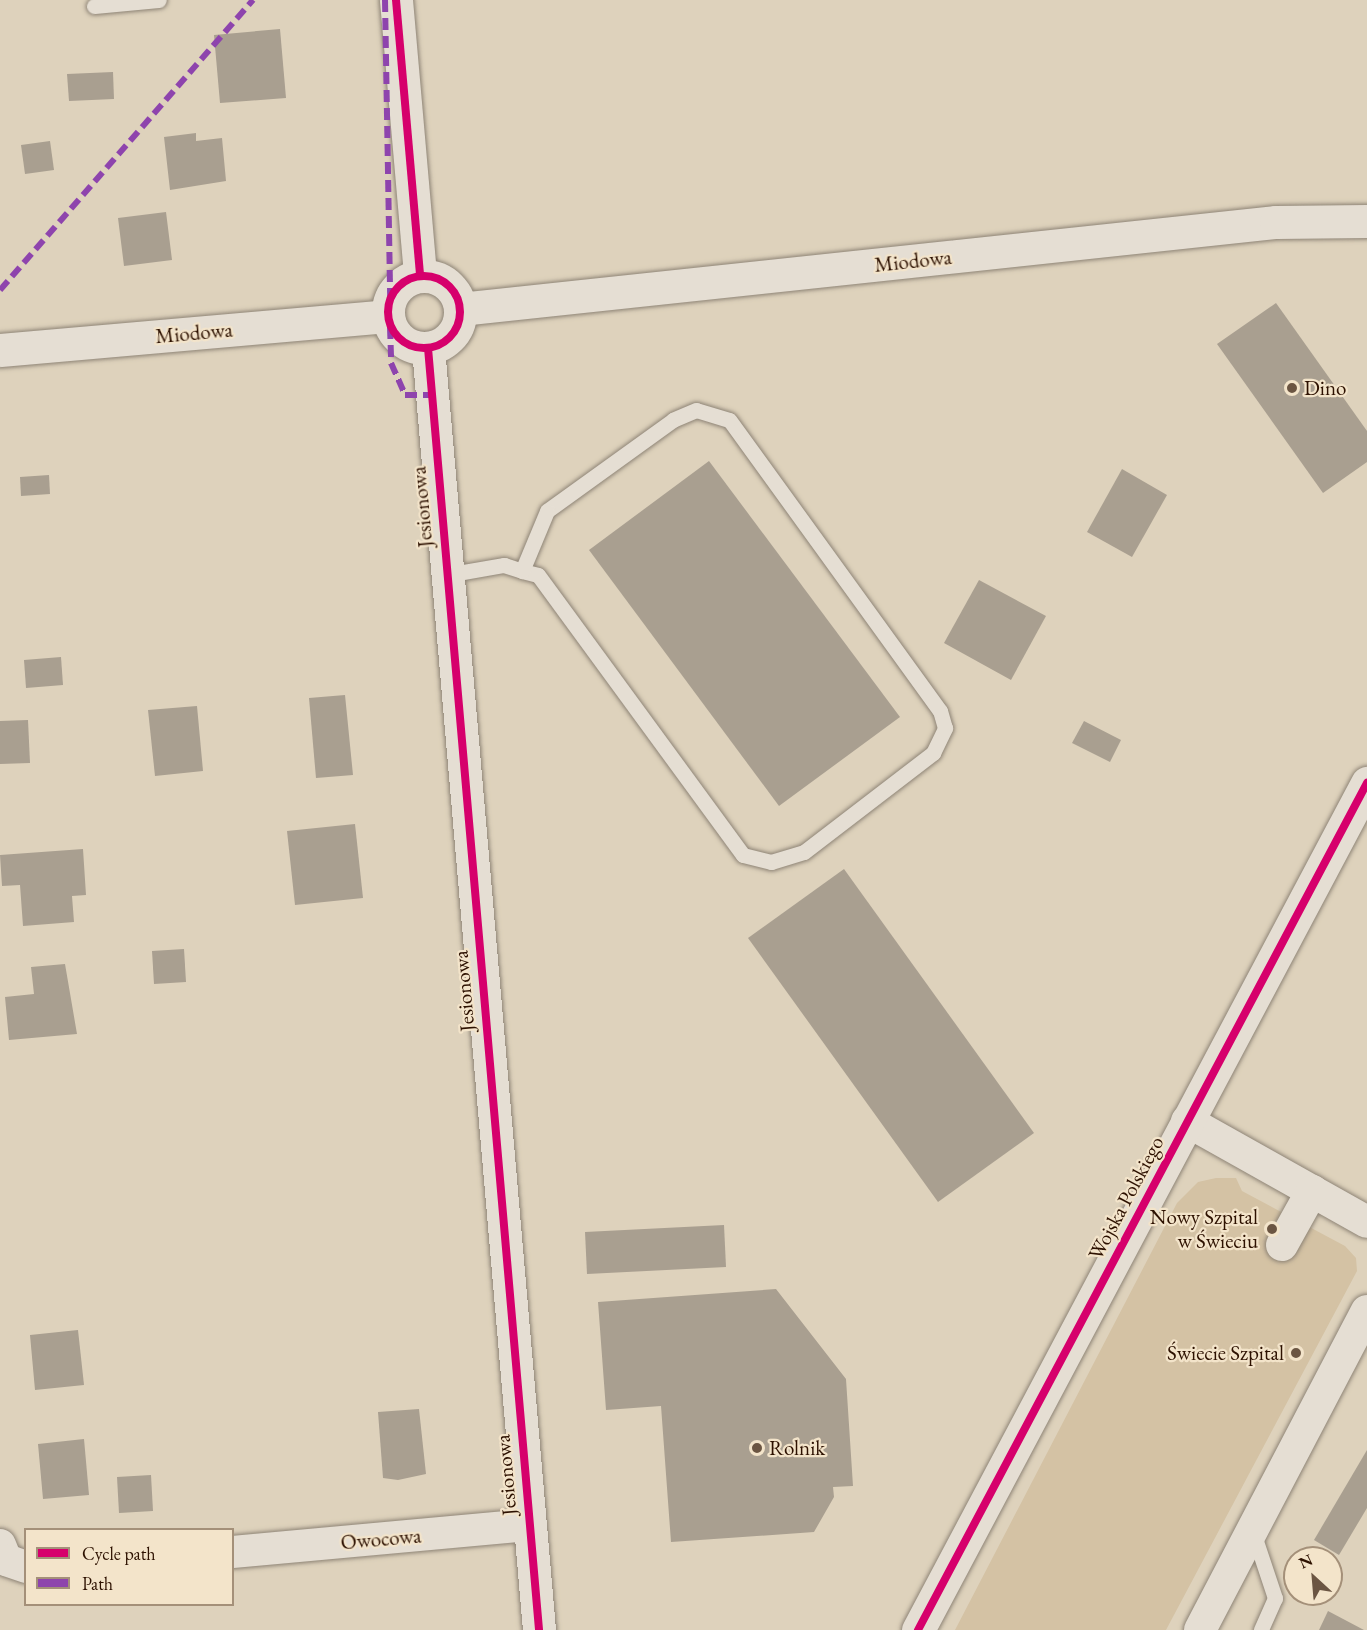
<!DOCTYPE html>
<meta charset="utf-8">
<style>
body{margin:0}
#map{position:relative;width:1367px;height:1630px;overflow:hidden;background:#ded2bc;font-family:"EB Garamond",serif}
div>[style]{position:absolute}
.green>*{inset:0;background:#d4c2a4}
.building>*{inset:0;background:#a99f90}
.roads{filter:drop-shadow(0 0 2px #8e8476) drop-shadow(0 0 2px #8e8476)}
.lane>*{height:15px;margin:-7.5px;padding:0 7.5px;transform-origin:7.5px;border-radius:7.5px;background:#e5ded3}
.street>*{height:32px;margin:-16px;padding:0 16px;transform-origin:16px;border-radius:16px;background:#e5ded3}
.secondary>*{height:33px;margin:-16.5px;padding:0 16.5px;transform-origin:16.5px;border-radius:16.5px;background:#e5ded3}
.secondary>.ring{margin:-16.5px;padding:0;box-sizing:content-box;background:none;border:33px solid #e5ded3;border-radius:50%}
.quiet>*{height:6px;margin-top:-3px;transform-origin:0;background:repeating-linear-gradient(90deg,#8e44ad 0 12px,transparent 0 18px)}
.cycleway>*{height:8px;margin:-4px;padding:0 4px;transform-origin:4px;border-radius:4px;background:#d6006c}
.cycleway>.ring{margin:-4px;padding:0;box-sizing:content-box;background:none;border:8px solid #d6006c;border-radius:50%}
.dots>*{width:16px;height:16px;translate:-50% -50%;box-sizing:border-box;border:3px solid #f3e4ca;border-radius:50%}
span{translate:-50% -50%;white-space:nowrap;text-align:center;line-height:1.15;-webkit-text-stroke:4.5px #f3e4ca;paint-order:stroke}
.street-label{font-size:21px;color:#2d1100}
.poi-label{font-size:21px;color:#2d1100}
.left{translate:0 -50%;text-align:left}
.right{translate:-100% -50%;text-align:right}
.legend{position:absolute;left:24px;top:1528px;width:210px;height:78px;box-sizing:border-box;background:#f3e4ca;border:2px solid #a49079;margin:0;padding:8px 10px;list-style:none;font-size:18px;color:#2d1100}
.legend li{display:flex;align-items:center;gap:12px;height:30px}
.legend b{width:30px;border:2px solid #a49079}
.north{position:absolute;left:1283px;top:1546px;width:60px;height:60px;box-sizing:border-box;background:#f3e4ca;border:2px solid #a49079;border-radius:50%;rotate:334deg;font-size:16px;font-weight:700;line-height:24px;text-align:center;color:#2d1100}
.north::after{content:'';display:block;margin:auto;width:21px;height:27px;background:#6b5542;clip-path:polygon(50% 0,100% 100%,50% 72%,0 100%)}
</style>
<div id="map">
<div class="green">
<i style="clip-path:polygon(1216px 1178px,1236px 1178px,1242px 1191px,1345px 1246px,1356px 1258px,1357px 1271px,1166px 1630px,955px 1630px,1177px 1203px,1198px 1182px)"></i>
</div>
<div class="building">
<i style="clip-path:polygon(280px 29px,286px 98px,220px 103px,214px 35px)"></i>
<i style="clip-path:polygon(113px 72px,114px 99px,69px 101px,67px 74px)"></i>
<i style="clip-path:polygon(196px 133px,196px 141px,222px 138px,226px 181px,170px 190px,164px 137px)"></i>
<i style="clip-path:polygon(50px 141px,54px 170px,25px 174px,21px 145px)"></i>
<i style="clip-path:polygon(166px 212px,172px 260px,124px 266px,118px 218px)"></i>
<i style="clip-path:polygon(1276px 303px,1367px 431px,1367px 462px,1323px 493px,1217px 344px)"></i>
<i style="clip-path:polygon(709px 461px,900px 717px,779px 806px,589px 550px)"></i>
<i style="clip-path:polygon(1122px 469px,1167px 495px,1132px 557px,1087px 532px)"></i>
<i style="clip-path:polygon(49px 475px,50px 494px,21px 496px,20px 477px)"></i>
<i style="clip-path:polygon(979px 580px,1046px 616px,1011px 680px,944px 643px)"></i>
<i style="clip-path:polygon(61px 657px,63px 685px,26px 688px,24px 660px)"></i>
<i style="clip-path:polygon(345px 695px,353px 775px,316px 778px,309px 698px)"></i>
<i style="clip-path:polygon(197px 706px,203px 771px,155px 776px,148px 710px)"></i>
<i style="clip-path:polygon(28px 720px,30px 763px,0 764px,0 721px)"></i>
<i style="clip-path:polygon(1084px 721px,1121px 740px,1110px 762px,1072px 743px)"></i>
<i style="clip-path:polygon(355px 824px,363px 898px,295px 905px,287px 831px)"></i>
<i style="clip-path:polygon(83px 849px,86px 895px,72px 896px,74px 922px,23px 926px,20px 885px,2px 886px,0 855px)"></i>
<i style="clip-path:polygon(844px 869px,1034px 1133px,938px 1202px,748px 938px)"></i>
<i style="clip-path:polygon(184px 949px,186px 982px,154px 984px,152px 951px)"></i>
<i style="clip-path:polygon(65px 964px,77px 1034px,9px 1040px,5px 997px,34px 994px,31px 967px)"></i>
<i style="clip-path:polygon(724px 1225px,726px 1267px,587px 1274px,585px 1232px)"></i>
<i style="clip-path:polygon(776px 1289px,846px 1379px,853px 1486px,833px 1487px,834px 1497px,814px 1532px,671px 1542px,661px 1406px,606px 1410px,598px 1302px)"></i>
<i style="clip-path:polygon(78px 1330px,84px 1385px,35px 1390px,30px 1335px)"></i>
<i style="clip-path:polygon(419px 1409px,426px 1474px,398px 1480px,383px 1478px,378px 1412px)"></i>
<i style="clip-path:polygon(84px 1439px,89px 1495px,43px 1499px,38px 1444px)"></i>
<i style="clip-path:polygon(1367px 1450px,1367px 1508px,1339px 1555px,1314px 1540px)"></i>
<i style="clip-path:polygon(151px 1475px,153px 1511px,119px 1513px,117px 1477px)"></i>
<i style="clip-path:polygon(1328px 1611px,1364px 1630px,1319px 1630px)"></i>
</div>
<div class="roads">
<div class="lane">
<i style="left:94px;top:6px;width:65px;rotate:-5.3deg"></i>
<i style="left:446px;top:575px;width:59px;rotate:-9.8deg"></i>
<i style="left:504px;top:565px;width:19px;rotate:18deg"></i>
<i style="left:522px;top:571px;width:16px;rotate:14deg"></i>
<i style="left:538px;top:575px;width:347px;rotate:53.8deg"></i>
<i style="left:743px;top:855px;width:29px;rotate:14deg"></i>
<i style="left:771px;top:862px;width:34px;rotate:-17deg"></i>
<i style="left:804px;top:852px;width:163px;rotate:-37.5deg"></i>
<i style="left:933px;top:753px;width:28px;rotate:-64deg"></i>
<i style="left:945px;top:728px;width:18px;rotate:-106deg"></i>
<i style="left:940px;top:711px;width:359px;rotate:-125.9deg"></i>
<i style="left:729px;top:420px;width:34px;rotate:-163deg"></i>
<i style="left:696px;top:410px;width:25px;rotate:157deg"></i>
<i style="left:673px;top:420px;width:155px;rotate:144.2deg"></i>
<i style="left:547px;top:511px;width:65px;rotate:112.6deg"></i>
<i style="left:1253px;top:1532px;width:70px;rotate:71.6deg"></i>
<i style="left:1275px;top:1598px;width:35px;rotate:114deg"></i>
</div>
<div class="street">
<i style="left:1187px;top:1121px;width:206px;rotate:29.3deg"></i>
<i style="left:1282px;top:1245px;width:62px;rotate:-60.9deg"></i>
<i style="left:0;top:1545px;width:16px;rotate:68deg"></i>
<i style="left:6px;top:1560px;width:21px;rotate:19deg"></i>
<i style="left:232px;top:1552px;width:298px;rotate:-5.2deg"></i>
<i style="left:1200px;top:1630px;width:360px;rotate:-62.4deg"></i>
</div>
<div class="secondary">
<i style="left:396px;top:0;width:277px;rotate:85deg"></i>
<i class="ring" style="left:388px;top:276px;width:39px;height:39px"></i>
<i style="left:460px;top:309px;width:821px;rotate:-6.09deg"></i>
<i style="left:1276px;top:222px;width:91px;rotate:-0.6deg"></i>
<i style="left:428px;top:348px;width:1287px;rotate:85.05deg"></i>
<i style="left:0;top:350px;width:389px;rotate:-5deg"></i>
<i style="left:918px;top:1630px;width:959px;rotate:-62.07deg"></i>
</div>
</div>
<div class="quiet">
<i style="left:385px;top:0;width:297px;rotate:89deg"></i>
<i style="left:0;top:290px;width:385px;rotate:-48.9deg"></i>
<i style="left:390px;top:327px;width:36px;rotate:88deg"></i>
<i style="left:391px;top:363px;width:35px;rotate:66deg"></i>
<i style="left:405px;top:395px;width:26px"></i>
</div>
<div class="cycleway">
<i style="left:396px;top:0;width:277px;rotate:85deg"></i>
<i class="ring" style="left:388px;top:276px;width:64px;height:64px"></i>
<i style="left:428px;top:348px;width:1287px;rotate:85.05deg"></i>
<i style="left:918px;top:1630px;width:959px;rotate:-62.07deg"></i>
</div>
<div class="dots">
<i style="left:1292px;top:388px;background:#6b5542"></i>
<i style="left:1272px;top:1229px;background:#6b5542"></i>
<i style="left:1296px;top:1353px;background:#6b5542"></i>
<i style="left:757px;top:1448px;background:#6b5542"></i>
</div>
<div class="street-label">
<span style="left:913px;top:261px;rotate:-6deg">Miodowa</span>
<span style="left:194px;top:333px;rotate:-5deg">Miodowa</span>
<span style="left:422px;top:507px;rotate:-95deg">Jesionowa</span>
<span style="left:464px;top:991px;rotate:-95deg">Jesionowa</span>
<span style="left:1126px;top:1198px;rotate:-62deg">Wojska Polskiego</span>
<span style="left:506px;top:1475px;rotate:-95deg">Jesionowa</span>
<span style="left:381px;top:1539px;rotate:-5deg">Owocowa</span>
</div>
<div class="poi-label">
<span class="left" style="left:1304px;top:388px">Dino</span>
<span class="right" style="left:1258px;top:1229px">Nowy Szpital<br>w Świeciu</span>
<span class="right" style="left:1284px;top:1353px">Świecie Szpital</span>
<span class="left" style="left:769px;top:1448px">Rolnik</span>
</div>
<ul class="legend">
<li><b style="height:8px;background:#d6006c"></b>Cycle path</li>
<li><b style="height:8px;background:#8e44ad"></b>Path</li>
</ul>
<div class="north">N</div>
</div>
